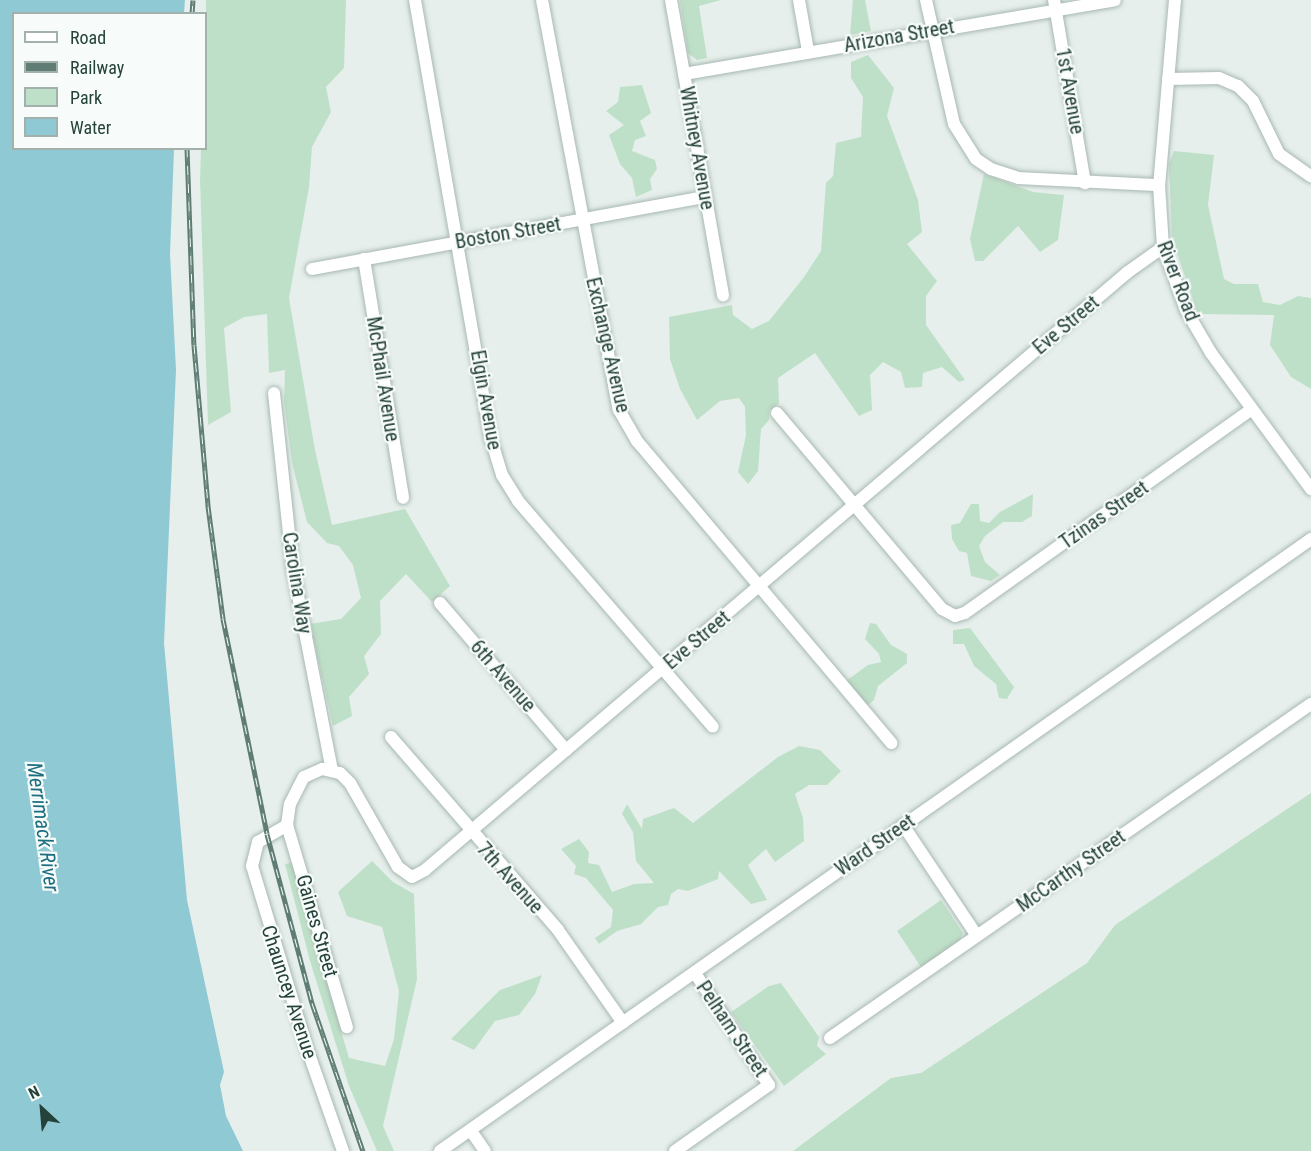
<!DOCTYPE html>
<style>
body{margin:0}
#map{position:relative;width:1311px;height:1151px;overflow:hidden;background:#e6efeb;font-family:"Roboto Condensed",sans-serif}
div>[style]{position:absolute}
.green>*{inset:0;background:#bfe0c8}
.water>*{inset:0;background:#8ec9d4}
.roads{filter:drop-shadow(0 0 2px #a8b8b2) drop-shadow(0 0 2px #a8b8b2)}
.minor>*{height:12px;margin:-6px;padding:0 6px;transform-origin:6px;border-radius:6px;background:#fff}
.rail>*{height:5px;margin-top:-2.5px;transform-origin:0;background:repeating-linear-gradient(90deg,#f7fbf9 0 9px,#5f7d75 0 18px);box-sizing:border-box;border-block:2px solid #5f7d75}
span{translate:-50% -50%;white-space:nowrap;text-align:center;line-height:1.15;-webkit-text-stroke:4.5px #f7fbf9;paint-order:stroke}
.street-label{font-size:20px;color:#24423a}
.water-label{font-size:21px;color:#1c6f80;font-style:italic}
.legend{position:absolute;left:12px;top:12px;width:195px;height:138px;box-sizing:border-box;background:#f7fbf9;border:2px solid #a3b1ad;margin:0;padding:8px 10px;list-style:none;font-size:18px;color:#24423a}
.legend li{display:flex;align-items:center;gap:12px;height:30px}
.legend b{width:30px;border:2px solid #a3b1ad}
.north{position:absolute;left:12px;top:1079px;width:60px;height:60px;-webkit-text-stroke:4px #f7fbf9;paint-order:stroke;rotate:334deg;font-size:16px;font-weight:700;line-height:24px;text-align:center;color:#24423a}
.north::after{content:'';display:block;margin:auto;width:21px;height:27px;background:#24423a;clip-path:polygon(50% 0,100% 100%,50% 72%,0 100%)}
</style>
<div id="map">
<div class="green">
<i style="clip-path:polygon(206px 0,346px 0,344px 68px,326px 87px,331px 112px,312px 147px,309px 187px,289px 298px,315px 450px,332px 525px,405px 509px,450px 586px,432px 602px,406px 574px,380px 601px,381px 634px,364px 656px,369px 674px,349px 697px,352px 716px,333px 726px,310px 624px,341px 619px,361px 598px,353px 565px,339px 546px,327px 543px,307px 522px,292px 463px,284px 401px,285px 370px,269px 373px,267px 314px,244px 317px,224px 328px,231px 412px,208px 425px,200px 179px,201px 149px,206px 148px)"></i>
<i style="clip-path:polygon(680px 0,721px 0,699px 6px,707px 58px,697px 60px,688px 53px)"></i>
<i style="clip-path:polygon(853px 0,865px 0,871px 31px,850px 35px)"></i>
<i style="clip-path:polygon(868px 55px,894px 88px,887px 116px,918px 200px,922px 232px,907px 244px,937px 281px,926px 296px,926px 325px,965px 380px,959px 382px,942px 367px,923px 373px,922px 387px,905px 388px,901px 372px,883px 362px,870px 375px,872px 410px,859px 416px,815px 353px,778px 378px,779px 403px,769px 411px,769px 420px,761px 429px,758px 471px,748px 484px,738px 472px,746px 435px,745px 407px,739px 398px,720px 401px,697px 420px,680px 389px,670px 359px,669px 317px,732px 305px,733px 315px,752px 329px,769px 321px,804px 277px,821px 251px,826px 183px,833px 176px,836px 143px,861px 137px,863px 97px,851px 78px,851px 62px)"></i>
<i style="clip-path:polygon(642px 85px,651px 113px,640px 121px,646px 136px,635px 140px,632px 151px,655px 160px,657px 169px,650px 179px,652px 190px,636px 197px,632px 178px,620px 164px,609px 135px,624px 125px,606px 111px,618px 102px,620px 87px)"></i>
<i style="clip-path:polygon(1174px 151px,1214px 155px,1208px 205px,1224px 279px,1234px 284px,1258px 284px,1263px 302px,1280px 305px,1298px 296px,1311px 298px,1311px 389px,1291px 377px,1270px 345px,1274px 315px,1198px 314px,1172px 238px,1169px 164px)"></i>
<i style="clip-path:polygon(984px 174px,1033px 192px,1064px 195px,1058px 240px,1040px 252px,1018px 226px,983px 261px,975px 261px,970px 239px)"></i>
<i style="clip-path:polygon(1033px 494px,1032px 516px,1022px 522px,1003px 522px,985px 536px,979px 546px,985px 562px,1000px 575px,991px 581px,971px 576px,967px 553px,959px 551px,952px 539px,951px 525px,960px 523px,971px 504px,979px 504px,980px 521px,989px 523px,1000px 512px)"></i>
<i style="clip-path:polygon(870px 623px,876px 624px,891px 645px,907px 654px,907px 663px,878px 686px,874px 700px,867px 706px,846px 681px,868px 665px,881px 662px,879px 654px,865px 639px)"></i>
<i style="clip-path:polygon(970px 628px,1014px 687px,1007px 699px,999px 698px,996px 684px,974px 666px,964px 644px,953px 644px,953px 630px)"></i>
<i style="clip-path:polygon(799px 746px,820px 750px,841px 771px,827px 785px,809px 785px,795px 794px,803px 818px,804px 841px,775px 862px,766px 849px,748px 865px,767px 900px,751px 904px,719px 871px,718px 879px,688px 891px,678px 889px,671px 894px,668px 905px,658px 907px,641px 924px,617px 931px,599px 944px,595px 938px,611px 927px,613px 910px,586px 878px,574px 874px,576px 866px,561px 849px,579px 839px,589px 852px,588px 863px,599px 865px,612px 892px,634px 884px,654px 883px,636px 861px,633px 832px,622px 814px,627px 804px,642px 829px,643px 819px,674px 808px,693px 823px,778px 757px)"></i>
<i style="clip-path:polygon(1311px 793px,1311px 1151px,793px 1151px,891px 1078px,921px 1073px,1087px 963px,1115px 925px)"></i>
<i style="clip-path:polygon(372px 861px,393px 882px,414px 894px,417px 979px,383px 1126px,394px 1151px,377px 1151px,349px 1086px,310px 961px,285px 864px,292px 863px,349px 1058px,385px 1066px,394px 1039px,399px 991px,382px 927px,347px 916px,338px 892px)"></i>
<i style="clip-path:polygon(941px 900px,963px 933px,959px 941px,921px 967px,897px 931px)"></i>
<i style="clip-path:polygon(542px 975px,535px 994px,519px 1015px,495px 1021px,474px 1050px,451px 1039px,500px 990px)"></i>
<i style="clip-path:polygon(781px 983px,819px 1037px,817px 1046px,826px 1054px,784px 1086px,731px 1012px,769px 986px)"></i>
</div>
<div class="water">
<i style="clip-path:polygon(0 0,185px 0,184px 13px,14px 14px,14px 148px,174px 149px,170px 254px,176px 370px,164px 643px,187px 900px,224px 1072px,220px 1085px,226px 1116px,243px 1151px,0 1151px)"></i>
</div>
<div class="roads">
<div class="minor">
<i style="left:415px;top:0;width:446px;rotate:80.2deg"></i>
<i style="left:491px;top:439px;width:38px;rotate:73deg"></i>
<i style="left:502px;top:475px;width:31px;rotate:58deg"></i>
<i style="left:518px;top:501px;width:298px;rotate:49.2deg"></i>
<i style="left:542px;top:0;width:417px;rotate:79.4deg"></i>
<i style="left:619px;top:410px;width:36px;rotate:60deg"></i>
<i style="left:637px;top:441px;width:395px;rotate:49.9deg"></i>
<i style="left:671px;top:0;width:300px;rotate:80deg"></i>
<i style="left:799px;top:0;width:52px;rotate:80deg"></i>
<i style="left:926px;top:0;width:127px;rotate:77.3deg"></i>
<i style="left:954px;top:124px;width:41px;rotate:57.8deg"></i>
<i style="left:976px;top:159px;width:18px;rotate:34deg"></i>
<i style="left:991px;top:169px;width:29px;rotate:18deg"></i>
<i style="left:1019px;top:178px;width:140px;rotate:2.9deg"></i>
<i style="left:1054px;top:0;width:186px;rotate:80.4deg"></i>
<i style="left:1175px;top:0;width:186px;rotate:94.9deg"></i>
<i style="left:1159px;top:185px;width:62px;rotate:86.3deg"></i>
<i style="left:1163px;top:247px;width:67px;rotate:69.9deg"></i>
<i style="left:1186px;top:310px;width:50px;rotate:59.8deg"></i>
<i style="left:1211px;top:353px;width:169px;rotate:53.7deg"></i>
<i style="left:684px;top:74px;width:437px;rotate:-9.7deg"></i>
<i style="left:1168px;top:79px;width:51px;rotate:-1.1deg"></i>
<i style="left:1219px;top:78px;width:21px;rotate:23deg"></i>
<i style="left:1238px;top:86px;width:21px;rotate:45deg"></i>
<i style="left:1253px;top:101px;width:59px;rotate:63.9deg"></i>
<i style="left:1279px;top:154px;width:39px;rotate:35deg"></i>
<i style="left:364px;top:259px;width:242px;rotate:80.7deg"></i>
<i style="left:312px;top:269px;width:399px;rotate:-10.4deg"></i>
<i style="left:274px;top:393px;width:178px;rotate:83.9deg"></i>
<i style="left:293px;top:570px;width:204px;rotate:79deg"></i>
<i style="left:777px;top:413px;width:256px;rotate:49.9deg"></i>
<i style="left:942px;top:609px;width:15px;rotate:28deg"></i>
<i style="left:955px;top:616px;width:10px;rotate:-17deg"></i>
<i style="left:965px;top:613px;width:351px;rotate:-35.4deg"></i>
<i style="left:440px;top:603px;width:194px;rotate:49.4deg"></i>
<i style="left:391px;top:737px;width:255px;rotate:49.1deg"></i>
<i style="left:558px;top:930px;width:113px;rotate:55deg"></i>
<i style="left:287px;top:825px;width:211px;rotate:73.5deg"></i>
<i style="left:903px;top:825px;width:133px;rotate:56.3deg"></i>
<i style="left:830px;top:1038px;width:586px;rotate:-34.78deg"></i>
<i style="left:471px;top:1131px;width:24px;rotate:55deg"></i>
<i style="left:343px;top:1151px;width:109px;rotate:-109.3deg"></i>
<i style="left:307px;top:1048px;width:190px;rotate:-106.8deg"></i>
<i style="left:252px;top:866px;width:25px;rotate:-76deg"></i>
<i style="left:258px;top:842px;width:34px;rotate:-30deg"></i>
<i style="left:287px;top:825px;width:21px;rotate:-82deg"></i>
<i style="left:290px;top:804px;width:30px;rotate:-63deg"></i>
<i style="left:304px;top:777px;width:20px;rotate:-24deg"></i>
<i style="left:322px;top:769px;width:18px;rotate:13deg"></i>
<i style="left:340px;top:773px;width:14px;rotate:45deg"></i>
<i style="left:350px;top:783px;width:97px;rotate:60.3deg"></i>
<i style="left:398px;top:867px;width:17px;rotate:36deg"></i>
<i style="left:412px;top:877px;width:15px;rotate:-28deg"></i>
<i style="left:425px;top:870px;width:923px;rotate:-40.39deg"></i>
<i style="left:1128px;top:272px;width:43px;rotate:-35.5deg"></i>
<i style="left:440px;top:1151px;width:1065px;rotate:-35.09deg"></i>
<i style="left:675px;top:1151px;width:115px;rotate:-35.1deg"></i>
<i style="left:769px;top:1085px;width:134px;rotate:-123.5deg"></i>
</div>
</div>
<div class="rail">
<i style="left:192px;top:14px;width:14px;rotate:-86deg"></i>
<i style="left:187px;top:148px;width:197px;rotate:88deg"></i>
<i style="left:194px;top:345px;width:162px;rotate:85deg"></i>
<i style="left:208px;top:506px;width:114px;rotate:82.4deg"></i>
<i style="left:223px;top:619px;width:219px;rotate:78.4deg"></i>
<i style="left:267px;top:834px;width:175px;rotate:75.1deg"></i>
<i style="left:312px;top:1003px;width:157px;rotate:71deg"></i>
</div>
<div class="street-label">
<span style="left:899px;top:36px;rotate:-10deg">Arizona Street</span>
<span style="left:1070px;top:91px;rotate:80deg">1st Avenue</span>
<span style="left:697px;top:148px;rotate:80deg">Whitney Avenue</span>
<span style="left:508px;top:233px;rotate:-10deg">Boston Street</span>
<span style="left:1178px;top:281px;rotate:69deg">River Road</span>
<span style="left:1066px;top:325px;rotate:-40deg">Eve Street</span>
<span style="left:608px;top:345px;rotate:77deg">Exchange Avenue</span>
<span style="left:383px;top:379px;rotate:81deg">McPhail Avenue</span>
<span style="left:486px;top:400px;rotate:80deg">Elgin Avenue</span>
<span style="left:1104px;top:515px;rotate:-35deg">Tzinas Street</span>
<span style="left:297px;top:583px;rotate:81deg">Carolina Way</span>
<span style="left:697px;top:640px;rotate:-40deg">Eve Street</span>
<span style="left:503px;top:676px;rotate:49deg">6th Avenue</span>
<span style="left:875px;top:845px;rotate:-35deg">Ward Street</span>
<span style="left:1071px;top:871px;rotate:-35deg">McCarthy Street</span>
<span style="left:510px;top:878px;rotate:48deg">7th Avenue</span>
<span style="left:317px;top:926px;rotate:74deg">Gaines Street</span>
<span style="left:289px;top:992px;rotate:72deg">Chauncey Avenue</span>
<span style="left:732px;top:1029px;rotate:56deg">Pelham Street</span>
</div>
<div class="water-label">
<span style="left:43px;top:827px;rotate:82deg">Merrimack River</span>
</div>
<ul class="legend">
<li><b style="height:8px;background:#fff"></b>Road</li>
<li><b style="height:8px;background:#5f7d75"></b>Railway</li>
<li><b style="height:16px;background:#bfe0c8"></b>Park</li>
<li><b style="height:16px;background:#8ec9d4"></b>Water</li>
</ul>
<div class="north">N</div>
</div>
